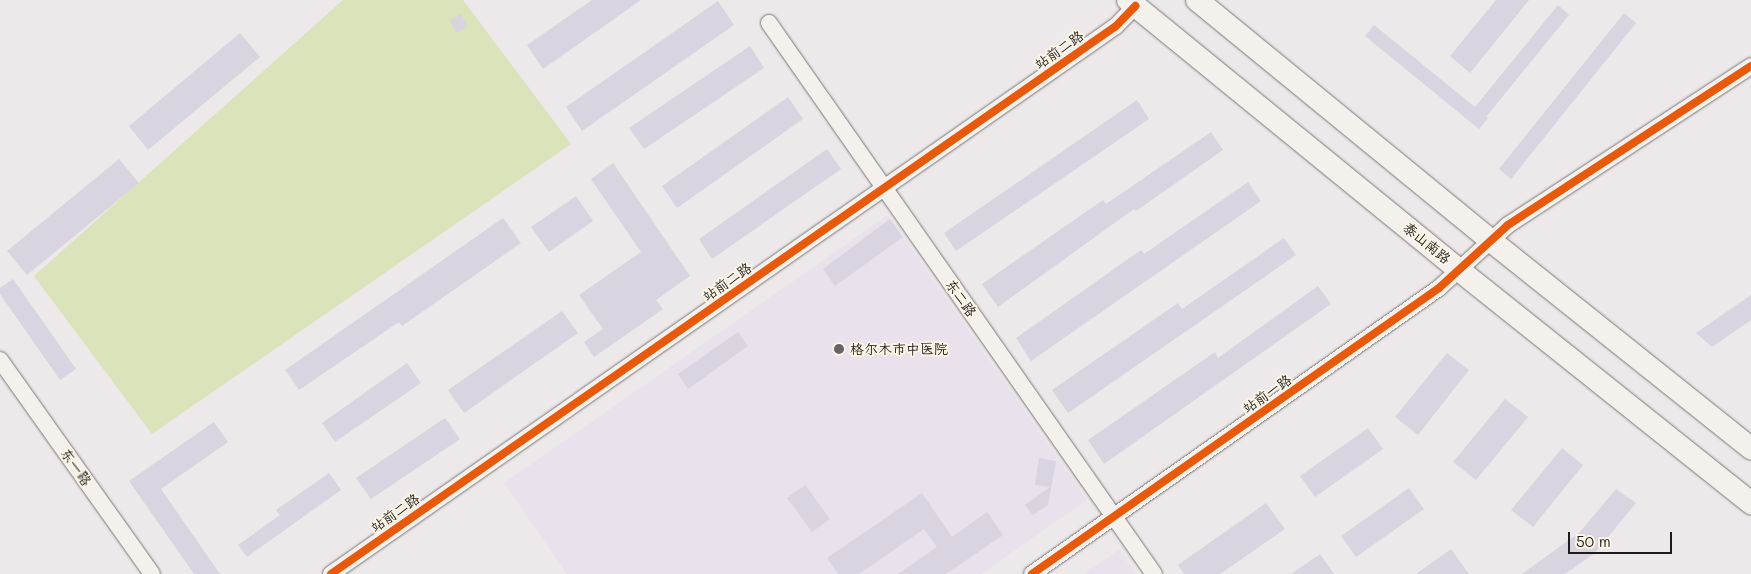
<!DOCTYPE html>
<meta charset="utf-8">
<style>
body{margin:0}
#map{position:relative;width:1751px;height:574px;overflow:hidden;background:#ede8ea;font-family:Mali,"LXGW WenKai TC",sans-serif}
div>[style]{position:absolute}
.built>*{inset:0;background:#e9e1ec}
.green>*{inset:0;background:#dbe3ba}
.building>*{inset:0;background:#d9d4df}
.roads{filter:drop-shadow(0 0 1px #7a7879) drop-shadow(0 0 1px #7a7879)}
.street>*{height:16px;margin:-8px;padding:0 8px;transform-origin:8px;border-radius:8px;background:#f4f0ec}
.secondary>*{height:22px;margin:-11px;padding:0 11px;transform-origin:11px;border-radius:11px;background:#f4f0ec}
.cycleway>*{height:8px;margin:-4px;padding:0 4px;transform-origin:4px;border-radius:4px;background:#e8590c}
.dots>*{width:14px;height:14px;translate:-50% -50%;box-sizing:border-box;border:2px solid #fcf5e5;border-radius:50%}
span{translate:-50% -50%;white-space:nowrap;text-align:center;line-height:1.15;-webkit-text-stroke:4px #fcf5e5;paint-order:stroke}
.street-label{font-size:14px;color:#1c1c1c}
.poi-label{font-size:14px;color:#1c1c1c}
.left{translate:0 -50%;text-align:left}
.scale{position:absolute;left:1568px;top:532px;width:104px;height:22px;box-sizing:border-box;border:2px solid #1c1c1c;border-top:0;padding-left:6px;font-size:15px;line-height:18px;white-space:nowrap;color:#1c1c1c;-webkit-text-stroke:4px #fcf5e5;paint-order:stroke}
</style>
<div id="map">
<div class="built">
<i style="clip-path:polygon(888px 215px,1087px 500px,981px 574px,567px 574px,504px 483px)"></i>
<i style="clip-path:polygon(1119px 550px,1136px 574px,1084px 574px)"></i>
</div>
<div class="green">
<i style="clip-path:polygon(343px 0,463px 0,571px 144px,152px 434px,34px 276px)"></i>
</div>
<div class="building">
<i style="clip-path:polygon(592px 0,641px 0,543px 69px,527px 45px)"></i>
<i style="clip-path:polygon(1496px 0,1529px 0,1470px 73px,1450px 56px)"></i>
<i style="clip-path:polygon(718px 1px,734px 25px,582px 131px,566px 107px)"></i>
<i style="clip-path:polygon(1558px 5px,1569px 15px,1486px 117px,1488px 118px,1479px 129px,1365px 36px,1374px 25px,1475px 107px)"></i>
<i style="clip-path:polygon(1624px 13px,1636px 23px,1511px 179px,1499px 169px)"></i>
<i style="clip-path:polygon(461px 14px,468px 26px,456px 33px,450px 20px)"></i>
<i style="clip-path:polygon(240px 33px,260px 57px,148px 150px,129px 126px)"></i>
<i style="clip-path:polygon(750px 46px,764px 68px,644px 149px,629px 128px)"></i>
<i style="clip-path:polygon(788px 97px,803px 119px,677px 208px,662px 186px)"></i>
<i style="clip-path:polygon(1137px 100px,1149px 119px,956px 251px,944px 233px)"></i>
<i style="clip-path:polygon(1211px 132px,1223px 150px,1136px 211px,1134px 209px,998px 307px,982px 284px,1103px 200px,1106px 204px)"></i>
<i style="clip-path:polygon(827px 149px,841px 169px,712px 259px,699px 239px)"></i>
<i style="clip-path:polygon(119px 159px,139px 183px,27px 275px,7px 251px)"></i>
<i style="clip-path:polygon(613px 163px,690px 276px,656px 300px,663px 309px,594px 357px,584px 342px,603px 329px,579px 295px,641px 252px,591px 179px)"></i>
<i style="clip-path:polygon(1248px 182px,1261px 201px,1031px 361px,1016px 338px,1141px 250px,1144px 254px)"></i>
<i style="clip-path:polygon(576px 196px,593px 221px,549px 252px,531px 227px)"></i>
<i style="clip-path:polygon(503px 218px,521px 243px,402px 326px,399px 322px,299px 390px,285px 370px)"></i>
<i style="clip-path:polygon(890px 219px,903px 237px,835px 286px,823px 269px)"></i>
<i style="clip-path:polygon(1284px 238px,1296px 255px,1068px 413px,1052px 390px,1178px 303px,1182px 309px)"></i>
<i style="clip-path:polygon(13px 279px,76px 369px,60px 380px,0 294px,0 288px)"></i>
<i style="clip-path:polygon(1318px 286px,1331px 304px,1104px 464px,1088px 440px,1215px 352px,1218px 358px)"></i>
<i style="clip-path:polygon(1751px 295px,1751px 320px,1712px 347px,1696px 333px)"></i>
<i style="clip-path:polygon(562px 311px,578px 333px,464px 413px,448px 390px)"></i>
<i style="clip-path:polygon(738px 332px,748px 346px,688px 389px,678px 374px)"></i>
<i style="clip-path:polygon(1447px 353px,1469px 370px,1418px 435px,1395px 417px)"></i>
<i style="clip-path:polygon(407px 363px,421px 383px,335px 442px,322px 423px)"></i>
<i style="clip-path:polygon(1505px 399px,1528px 417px,1476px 480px,1453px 462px)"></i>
<i style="clip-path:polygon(445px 418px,460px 439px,371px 499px,356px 478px)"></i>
<i style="clip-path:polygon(214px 422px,228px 442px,161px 489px,220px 574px,194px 574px,129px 481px)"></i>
<i style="clip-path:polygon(1368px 428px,1383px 449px,1315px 497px,1300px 476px)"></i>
<i style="clip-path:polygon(1562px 448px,1583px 465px,1533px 527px,1511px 510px)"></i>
<i style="clip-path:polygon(1039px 458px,1056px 461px,1048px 505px,1033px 515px,1025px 505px,1050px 487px,1035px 485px)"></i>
<i style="clip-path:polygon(329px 473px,341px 490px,247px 557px,238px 545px,280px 515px,276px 510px)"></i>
<i style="clip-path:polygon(805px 485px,830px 519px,812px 532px,787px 498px)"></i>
<i style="clip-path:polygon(1409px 488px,1424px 509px,1356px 557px,1341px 536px)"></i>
<i style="clip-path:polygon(1616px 489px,1636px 503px,1595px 553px,1565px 574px,1522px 574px,1580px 532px)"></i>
<i style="clip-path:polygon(922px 493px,952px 537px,987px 512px,1003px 535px,946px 574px,898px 574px,937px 547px,924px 529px,859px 574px,838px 574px,827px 558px)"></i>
<i style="clip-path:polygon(1266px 503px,1285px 529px,1220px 574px,1184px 574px,1178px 565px)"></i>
<i style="clip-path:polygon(1451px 549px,1469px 574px,1416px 574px)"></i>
<i style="clip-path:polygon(1320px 554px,1334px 574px,1291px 574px)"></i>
</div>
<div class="roads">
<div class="street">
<i style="left:769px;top:23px;width:672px;rotate:55.06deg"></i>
<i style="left:0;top:360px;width:262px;rotate:54.6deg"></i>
<i style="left:331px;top:574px;width:957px;rotate:-34.92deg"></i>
<i style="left:1116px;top:26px;width:28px;rotate:-46deg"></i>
<i style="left:1032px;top:574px;width:497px;rotate:-35.1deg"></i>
<i style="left:1439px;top:288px;width:93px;rotate:-42.4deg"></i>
<i style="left:1508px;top:225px;width:290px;rotate:-33.2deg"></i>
</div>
<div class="secondary">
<i style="left:1128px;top:0;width:427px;rotate:39.2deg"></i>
<i style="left:1459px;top:270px;width:374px;rotate:38.6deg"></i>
<i style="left:1197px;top:0;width:379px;rotate:39.3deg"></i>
<i style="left:1490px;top:240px;width:334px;rotate:38.6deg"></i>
</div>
</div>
<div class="cycleway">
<i style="left:331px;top:574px;width:957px;rotate:-34.92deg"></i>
<i style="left:1116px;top:26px;width:28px;rotate:-46deg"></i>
<i style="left:1032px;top:574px;width:497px;rotate:-35.1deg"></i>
<i style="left:1439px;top:288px;width:93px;rotate:-42.4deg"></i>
<i style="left:1508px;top:225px;width:290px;rotate:-33.2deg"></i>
</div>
<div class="dots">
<i style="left:839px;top:349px;background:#656364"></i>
</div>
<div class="street-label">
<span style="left:1059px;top:50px;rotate:-35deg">站前二路</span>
<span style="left:1427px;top:243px;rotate:39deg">泰山南路</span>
<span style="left:727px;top:282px;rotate:-35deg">站前二路</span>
<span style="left:961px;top:298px;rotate:55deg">东二路</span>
<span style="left:1267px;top:394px;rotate:-35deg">站前一路</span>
<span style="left:76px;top:467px;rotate:55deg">东一路</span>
<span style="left:395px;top:513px;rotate:-35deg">站前二路</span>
</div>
<div class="poi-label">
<span class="left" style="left:850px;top:349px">格尔木市中医院</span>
</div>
<div class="scale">50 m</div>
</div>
